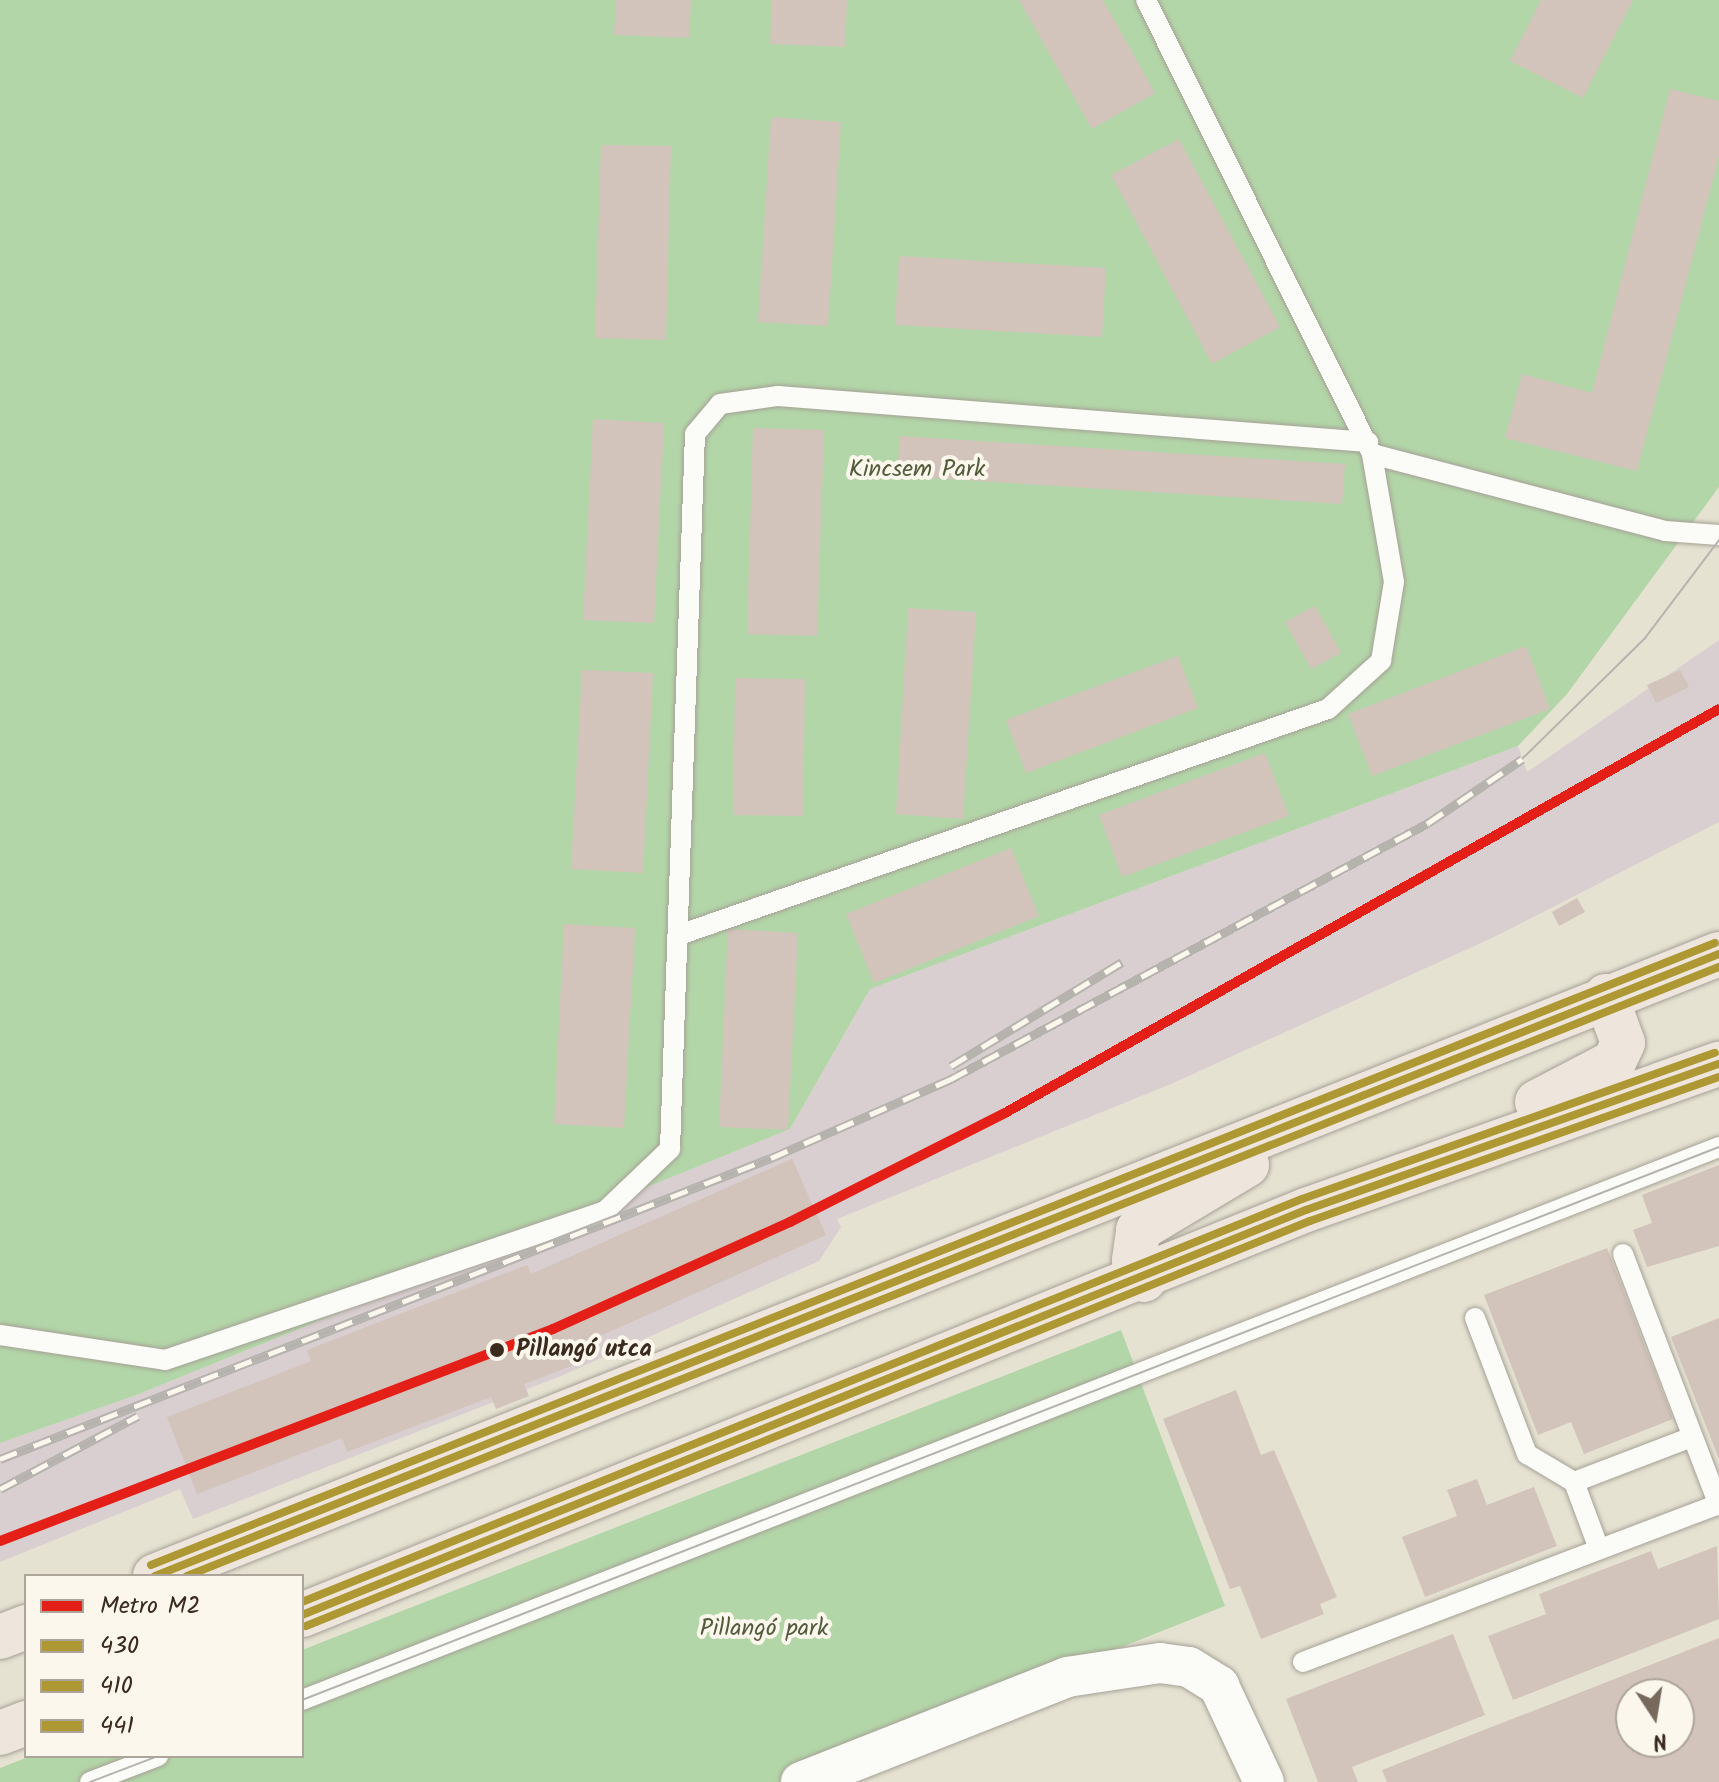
<!DOCTYPE html>
<meta charset="utf-8">
<style>
body{margin:0}
#map{position:relative;width:1719px;height:1782px;overflow:hidden;background:#e6e2d2;font-family:Kalam,sans-serif}
div>[style]{position:absolute}
.industrial>*{inset:0;background:#d9ced0}
.green>*{inset:0;background:#b3d6a8}
.building>*{inset:0;background:#d2c3bb}
.roads{filter:drop-shadow(0 0 2px #a5a196) drop-shadow(0 0 2px #a5a196)}
.service>*{height:20px;margin:-10px;padding:0 10px;transform-origin:10px;border-radius:10px;background:#fbfbf8}
.minor>*{height:40px;margin:-20px;padding:0 20px;transform-origin:20px;border-radius:20px;background:#fbfbf8}
.primary>*{height:44px;margin:-22px;padding:0 22px;transform-origin:22px;border-radius:22px;background:#eee5dd}
.tram>*{height:2px;margin:-1px;padding:0 1px;transform-origin:1px;border-radius:1px;background:#b6b3af}
.rail>*{height:9px;margin-top:-4.5px;transform-origin:0;background:repeating-linear-gradient(90deg,#fbf7ec 0 18px,#b6b3af 0 36px);box-sizing:border-box;border-block:2px solid #b6b3af}
.bus-1>*{height:8px;margin:-4px;padding:0 4px;transform-origin:4px;border-radius:4px;background:#ae9834}
.bus-2>*{height:8px;margin:-4px;padding:0 4px;transform-origin:4px;border-radius:4px;background:#ae9834}
.bus-3>*{height:8px;margin:-4px;padding:0 4px;transform-origin:4px;border-radius:4px;background:#ae9834}
.metro-1>*{height:10px;margin:-5px;padding:0 5px;transform-origin:5px;border-radius:5px;background:#e41f18}
.dots>*{width:22px;height:22px;translate:-50% -50%;box-sizing:border-box;border:4px solid #fbf7ec;border-radius:50%}
span{translate:-50% -50%;white-space:nowrap;text-align:center;line-height:1.15;-webkit-text-stroke:8px #fbf7ec;paint-order:stroke}
.park-label{font-size:24px;color:#535b3d}
.stop-label{font-size:24px;color:#3b2a1e;font-weight:700}
.left{translate:0 -50%;text-align:left}
.legend{position:absolute;left:24px;top:1574px;width:280px;height:184px;box-sizing:border-box;background:#fbf7ec;border:2px solid #aea59a;margin:0;padding:10px 14px;list-style:none;font-size:24px;color:#3b2a1e}
.legend li{display:flex;align-items:center;gap:16px;height:40px}
.legend b{width:40px;border:2px solid #aea59a}
.north{position:absolute;left:1615px;top:1678px;width:80px;height:80px;box-sizing:border-box;background:#fbf7ec;border:2px solid #aea59a;border-radius:50%;rotate:168deg;font-size:22px;font-weight:700;line-height:32px;text-align:center;color:#3b2a1e}
.north::after{content:'';display:block;margin:auto;width:28px;height:36px;background:#776a5d;clip-path:polygon(50% 0,100% 100%,50% 72%,0 100%)}
</style>
<div id="map">
<div class="industrial">
<i style="clip-path:polygon(1719px 640px,1719px 822px,1492px 938px,1171px 1084px,837px 1219px,841px 1227px,819px 1261px,561px 1376px,193px 1519px,180px 1489px,0 1562px,0 1443px,139px 1394px,790px 1129px,870px 989px,1518px 746px,1527px 772px)"></i>
</div>
<div class="green">
<i style="clip-path:polygon(0 0,1719px 0,1719px 487px,1567px 694px,1518px 746px,870px 989px,790px 1129px,139px 1394px,0 1443px)"></i>
<i style="clip-path:polygon(1121px 1330px,1225px 1606px,782px 1782px,0 1782px,0 1768px,31px 1756px,302px 1756px,302px 1650px)"></i>
</div>
<div class="building">
<i style="clip-path:polygon(616px 0,691px 0,689px 38px,614px 35px)"></i>
<i style="clip-path:polygon(772px 0,847px 0,845px 47px,770px 44px)"></i>
<i style="clip-path:polygon(1019px 0,1103px 0,1155px 93px,1092px 129px)"></i>
<i style="clip-path:polygon(1541px 0,1633px 0,1583px 98px,1510px 61px)"></i>
<i style="clip-path:polygon(1670px 89px,1719px 101px,1719px 156px,1637px 471px,1505px 438px,1522px 374px,1592px 393px)"></i>
<i style="clip-path:polygon(771px 117px,841px 122px,828px 326px,758px 322px)"></i>
<i style="clip-path:polygon(1179px 139px,1280px 327px,1212px 364px,1111px 175px)"></i>
<i style="clip-path:polygon(601px 145px,671px 146px,666px 340px,595px 338px)"></i>
<i style="clip-path:polygon(899px 256px,1106px 268px,1102px 337px,895px 325px)"></i>
<i style="clip-path:polygon(593px 419px,664px 423px,654px 623px,583px 620px)"></i>
<i style="clip-path:polygon(753px 428px,824px 430px,817px 636px,747px 634px)"></i>
<i style="clip-path:polygon(900px 436px,1345px 464px,1342px 504px,897px 476px)"></i>
<i style="clip-path:polygon(1315px 606px,1341px 653px,1311px 669px,1285px 622px)"></i>
<i style="clip-path:polygon(908px 608px,976px 612px,963px 819px,896px 814px)"></i>
<i style="clip-path:polygon(1526px 646px,1550px 709px,1372px 776px,1348px 714px)"></i>
<i style="clip-path:polygon(1178px 656px,1198px 708px,1026px 773px,1006px 720px)"></i>
<i style="clip-path:polygon(582px 670px,653px 673px,643px 873px,571px 869px)"></i>
<i style="clip-path:polygon(1680px 670px,1689px 687px,1656px 703px,1647px 685px)"></i>
<i style="clip-path:polygon(735px 678px,805px 679px,803px 816px,733px 815px)"></i>
<i style="clip-path:polygon(1265px 753px,1289px 816px,1122px 877px,1099px 815px)"></i>
<i style="clip-path:polygon(1011px 848px,1039px 916px,874px 983px,846px 914px)"></i>
<i style="clip-path:polygon(1577px 898px,1585px 912px,1559px 926px,1552px 912px)"></i>
<i style="clip-path:polygon(564px 924px,635px 928px,624px 1128px,554px 1124px)"></i>
<i style="clip-path:polygon(728px 929px,798px 933px,788px 1130px,719px 1127px)"></i>
<i style="clip-path:polygon(792px 1159px,826px 1235px,589px 1341px,595px 1357px,524px 1384px,529px 1396px,496px 1409px,491px 1397px,347px 1452px,342px 1438px,197px 1494px,167px 1417px,311px 1361px,307px 1350px,527px 1265px,531px 1274px)"></i>
<i style="clip-path:polygon(1719px 1165px,1719px 1246px,1647px 1267px,1633px 1230px,1652px 1223px,1642px 1195px)"></i>
<i style="clip-path:polygon(1607px 1248px,1673px 1419px,1584px 1454px,1571px 1422px,1538px 1435px,1484px 1295px)"></i>
<i style="clip-path:polygon(1719px 1318px,1719px 1459px,1671px 1337px)"></i>
<i style="clip-path:polygon(1236px 1390px,1261px 1455px,1274px 1450px,1337px 1597px,1320px 1604px,1324px 1614px,1261px 1639px,1240px 1586px,1230px 1589px,1163px 1419px)"></i>
<i style="clip-path:polygon(1477px 1479px,1487px 1505px,1534px 1487px,1557px 1546px,1425px 1597px,1402px 1537px,1457px 1516px,1447px 1490px)"></i>
<i style="clip-path:polygon(1717px 1546px,1719px 1619px,1513px 1700px,1488px 1636px,1546px 1614px,1539px 1594px,1651px 1551px,1658px 1569px)"></i>
<i style="clip-path:polygon(1453px 1634px,1485px 1715px,1352px 1767px,1358px 1782px,1318px 1782px,1286px 1699px)"></i>
<i style="clip-path:polygon(evenodd,1719px 1638px,1719px 1782px,1387px 1782px,1382px 1770px,1719px 1638px,1631px 1694px,1679px 1694px,1679px 1742px,1631px 1742px,1631px 1694px)"></i>
</div>
<div class="roads">
<div class="service">
<i style="left:1372px;top:454px;width:303px;rotate:14.7deg"></i>
<i style="left:1665px;top:531px;width:54px;rotate:4.2deg"></i>
<i style="left:679px;top:935px;width:687px;rotate:-19.2deg"></i>
<i style="left:1328px;top:709px;width:72px;rotate:-42.2deg"></i>
<i style="left:1381px;top:661px;width:80px;rotate:-80.7deg"></i>
<i style="left:1394px;top:582px;width:130px;rotate:-99.8deg"></i>
<i style="left:1372px;top:454px;width:507px;rotate:-116.46deg"></i>
<i style="left:1623px;top:1254px;width:269px;rotate:69.1deg"></i>
<i style="left:1475px;top:1318px;width:146px;rotate:69.1deg"></i>
<i style="left:1527px;top:1454px;width:55px;rotate:30.8deg"></i>
<i style="left:1574px;top:1482px;width:72px;rotate:69.5deg"></i>
<i style="left:0;top:1335px;width:167px;rotate:8.6deg"></i>
<i style="left:165px;top:1360px;width:465px;rotate:-18.7deg"></i>
<i style="left:605px;top:1211px;width:90px;rotate:-43.6deg"></i>
<i style="left:670px;top:1149px;width:715px;rotate:-88deg"></i>
<i style="left:695px;top:434px;width:39px;rotate:-50deg"></i>
<i style="left:720px;top:404px;width:59px;rotate:-7.9deg"></i>
<i style="left:778px;top:396px;width:592px;rotate:4.46deg"></i>
<i style="left:1574px;top:1482px;width:126px;rotate:-20.9deg"></i>
<i style="left:1303px;top:1662px;width:444px;rotate:-20.8deg"></i>
<i style="left:302px;top:1700px;width:1521px;rotate:-21.32deg"></i>
<i style="left:90px;top:1782px;width:73px;rotate:-20.9deg"></i>
</div>
<div class="minor">
<i style="left:801px;top:1782px;width:286px;rotate:-21.5deg"></i>
<i style="left:1067px;top:1677px;width:94px;rotate:-8.6deg"></i>
<i style="left:1160px;top:1663px;width:29px;rotate:8deg"></i>
<i style="left:1189px;top:1667px;width:36px;rotate:32deg"></i>
<i style="left:1219px;top:1686px;width:106px;rotate:64.9deg"></i>
</div>
<div class="primary">
<i style="left:1537px;top:1102px;width:87px;rotate:-27.5deg"></i>
<i style="left:1614px;top:1062px;width:21px;rotate:-65deg"></i>
<i style="left:1623px;top:1043px;width:50px;rotate:-109.9deg"></i>
<i style="left:1144px;top:1280px;width:22px;rotate:-117deg"></i>
<i style="left:1134px;top:1260px;width:30px;rotate:-82deg"></i>
<i style="left:1138px;top:1230px;width:127px;rotate:-30.8deg"></i>
<i style="left:155px;top:1576px;width:1683px;rotate:-21.69deg"></i>
<i style="left:302px;top:1615px;width:1083px;rotate:-21.97deg"></i>
<i style="left:1306px;top:1210px;width:438px;rotate:-19.5deg"></i>
<i style="left:0;top:1637px;width:28px;rotate:-21deg"></i>
<i style="left:0;top:1733px;width:28px;rotate:-21deg"></i>
</div>
</div>
<div class="tram">
<i style="left:1522px;top:759px;width:173px;rotate:-44.5deg"></i>
<i style="left:1645px;top:638px;width:123px;rotate:-52.9deg"></i>
<i style="left:302px;top:1700px;width:1521px;rotate:-21.32deg"></i>
<i style="left:90px;top:1782px;width:73px;rotate:-20.9deg"></i>
</div>
<div class="rail">
<i style="left:951px;top:1066px;width:200px;rotate:-31.3deg"></i>
<i style="left:0;top:1459px;width:828px;rotate:-21.33deg"></i>
<i style="left:771px;top:1158px;width:197px;rotate:-23.7deg"></i>
<i style="left:951px;top:1079px;width:541px;rotate:-28.22deg"></i>
<i style="left:1428px;top:823px;width:114px;rotate:-34.2deg"></i>
<i style="left:0;top:1489px;width:156px;rotate:-27.9deg"></i>
</div>
<div class="bus-1">
<i style="left:155px;top:1576px;width:1683px;rotate:-21.69deg"></i>
<i style="left:302px;top:1615px;width:1083px;rotate:-21.97deg"></i>
<i style="left:1306px;top:1210px;width:438px;rotate:-19.5deg"></i>
</div>
<div class="bus-2">
<i style="left:187px;top:1576px;width:1649px;rotate:-21.68deg"></i>
<i style="left:306px;top:1626px;width:1083px;rotate:-21.97deg"></i>
<i style="left:1310px;top:1221px;width:434px;rotate:-19.4deg"></i>
</div>
<div class="bus-3">
<i style="left:151px;top:1565px;width:1683px;rotate:-21.69deg"></i>
<i style="left:302px;top:1602px;width:1078px;rotate:-21.95deg"></i>
<i style="left:1302px;top:1199px;width:438px;rotate:-19.5deg"></i>
</div>
<div class="metro-1">
<i style="left:0;top:1541px;width:592px;rotate:-20.97deg"></i>
<i style="left:553px;top:1329px;width:260px;rotate:-24.3deg"></i>
<i style="left:790px;top:1222px;width:241px;rotate:-26.9deg"></i>
<i style="left:1005px;top:1113px;width:820px;rotate:-29.5deg"></i>
</div>
<div class="dots">
<i style="left:497px;top:1350px;background:#3b2a1e"></i>
</div>
<div class="park-label">
<span style="left:917px;top:470px">Kincsem Park</span>
<span style="left:764px;top:1629px">Pillangó park</span>
</div>
<div class="stop-label">
<span class="left" style="left:516px;top:1350px">Pillangó utca</span>
</div>
<ul class="legend">
<li><b style="height:10px;background:#e41f18"></b>Metro M2</li>
<li><b style="height:10px;background:#ae9834"></b>430</li>
<li><b style="height:10px;background:#ae9834"></b>410</li>
<li><b style="height:10px;background:#ae9834"></b>441</li>
</ul>
<div class="north">N</div>
</div>
